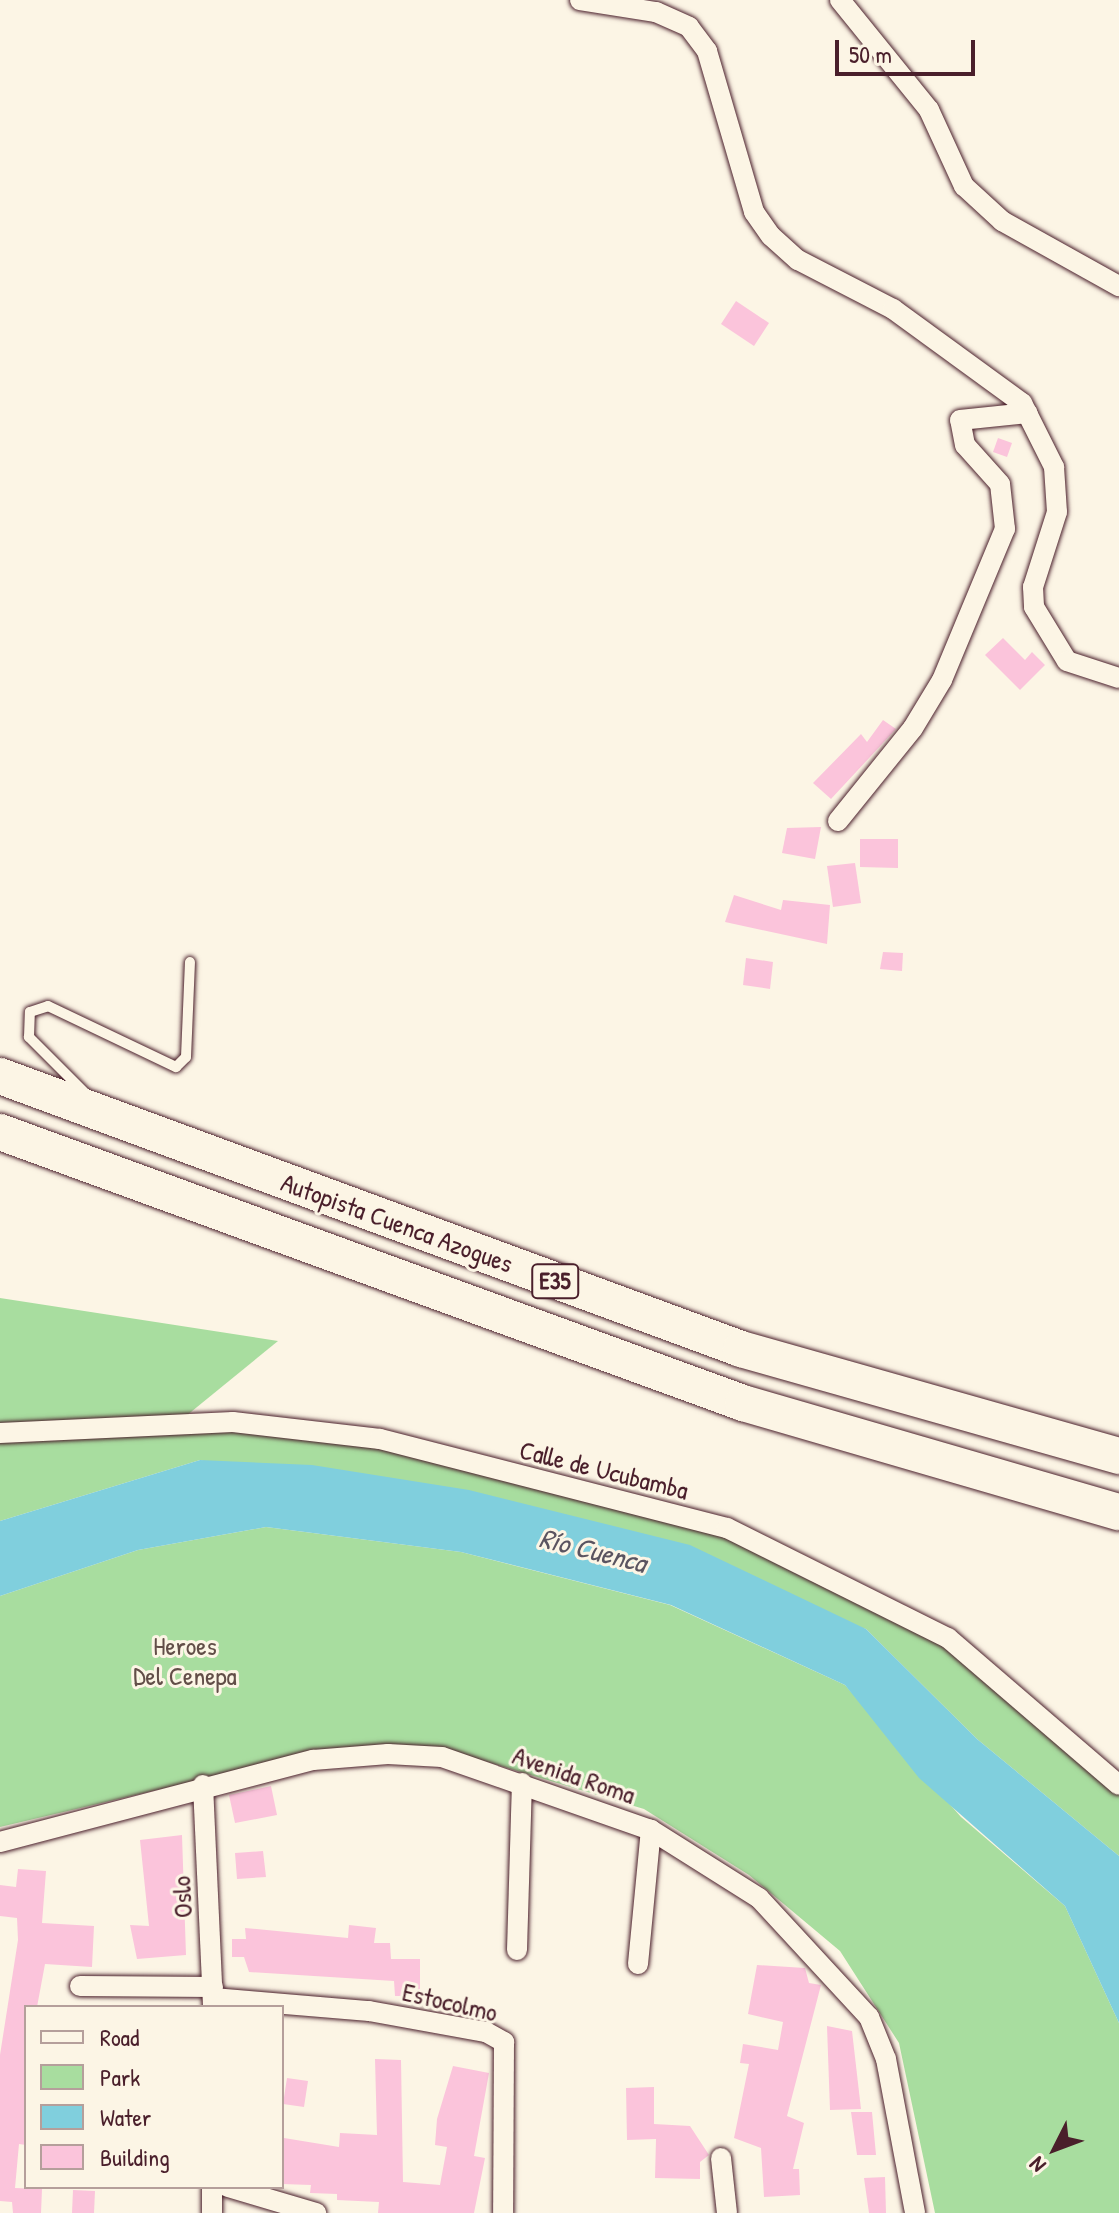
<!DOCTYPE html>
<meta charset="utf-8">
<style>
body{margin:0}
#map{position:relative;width:1119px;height:2213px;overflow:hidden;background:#fcf5e5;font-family:"Patrick Hand",sans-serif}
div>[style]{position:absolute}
.green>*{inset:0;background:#a8dd9f}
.water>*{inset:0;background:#80cfdd}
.building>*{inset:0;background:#fbc4db}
.roads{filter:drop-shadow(0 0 2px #4a1f2b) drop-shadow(0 0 2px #4a1f2b)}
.lane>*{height:10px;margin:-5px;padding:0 5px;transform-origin:5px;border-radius:5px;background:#fcf5e5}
.street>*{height:20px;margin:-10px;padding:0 10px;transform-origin:10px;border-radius:10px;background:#fcf5e5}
.highway>*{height:36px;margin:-18px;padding:0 18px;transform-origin:18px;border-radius:18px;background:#fcf5e5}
span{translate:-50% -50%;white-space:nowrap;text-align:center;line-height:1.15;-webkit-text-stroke:6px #fcf5e5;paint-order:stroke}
.shield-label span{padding:2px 6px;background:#fcf5e5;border:2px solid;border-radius:6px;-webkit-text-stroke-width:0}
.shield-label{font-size:24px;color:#4a1f2b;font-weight:700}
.street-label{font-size:26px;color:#4a1f2b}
.park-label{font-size:26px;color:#624e48}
.water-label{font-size:28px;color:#5a5460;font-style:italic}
.legend{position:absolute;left:24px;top:2005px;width:260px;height:184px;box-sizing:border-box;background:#fcf5e5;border:2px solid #b59f9b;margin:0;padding:10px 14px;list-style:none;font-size:24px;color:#4a1f2b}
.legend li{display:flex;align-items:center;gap:16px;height:40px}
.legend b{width:40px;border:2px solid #b59f9b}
.north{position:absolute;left:1015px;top:2109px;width:80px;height:80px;-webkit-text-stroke:6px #fcf5e5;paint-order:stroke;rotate:228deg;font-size:22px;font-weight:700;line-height:32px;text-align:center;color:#4a1f2b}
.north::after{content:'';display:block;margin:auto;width:28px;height:36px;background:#4a1f2b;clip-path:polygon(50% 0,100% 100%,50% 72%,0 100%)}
.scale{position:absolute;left:835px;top:40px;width:140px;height:36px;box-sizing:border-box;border:4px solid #4a1f2b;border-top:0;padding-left:10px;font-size:24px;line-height:28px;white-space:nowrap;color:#4a1f2b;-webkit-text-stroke:6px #fcf5e5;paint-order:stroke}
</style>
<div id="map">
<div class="green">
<i style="clip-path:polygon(0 1298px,278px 1341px,186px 1416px,0 1424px)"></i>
<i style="clip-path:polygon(233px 1422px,380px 1439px,727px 1528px,948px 1638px,1119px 1785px,1119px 1856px,977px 1739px,866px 1629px,200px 1460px,0 1521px,0 1433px)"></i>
<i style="clip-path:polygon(266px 1527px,461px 1552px,670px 1605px,845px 1685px,961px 1817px,1065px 1906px,1119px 2023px,1119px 2213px,935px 2213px,899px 2043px,840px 1951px,749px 1875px,644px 1809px,444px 1749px,322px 1751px,0 1827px,0 1596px,138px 1550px)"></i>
</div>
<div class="water">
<i style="clip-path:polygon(200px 1460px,312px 1465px,469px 1490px,690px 1545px,866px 1629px,977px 1739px,1119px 1856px,1119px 2023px,1065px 1906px,919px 1778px,845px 1685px,671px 1605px,461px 1552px,266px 1527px,138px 1550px,0 1596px,0 1521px)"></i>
</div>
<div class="building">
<i style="clip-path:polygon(736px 301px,769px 323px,754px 346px,721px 324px)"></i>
<i style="clip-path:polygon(998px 438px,1012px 443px,1007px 457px,993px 452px)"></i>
<i style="clip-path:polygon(1003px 638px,1025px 660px,1032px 652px,1045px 665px,1020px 690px,985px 655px)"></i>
<i style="clip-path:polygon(883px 720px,896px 729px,831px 799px,813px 783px,861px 734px,867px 742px)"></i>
<i style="clip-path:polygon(821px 827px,815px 859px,782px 853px,787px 828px)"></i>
<i style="clip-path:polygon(860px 839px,898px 839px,898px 868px,860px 867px)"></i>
<i style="clip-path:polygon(855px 863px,861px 903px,833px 907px,827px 866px)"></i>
<i style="clip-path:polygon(734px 895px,781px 910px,783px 900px,830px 905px,827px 944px,725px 922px)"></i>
<i style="clip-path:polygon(883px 952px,903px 953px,902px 971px,880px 969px)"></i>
<i style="clip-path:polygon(746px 958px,773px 962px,770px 989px,743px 985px)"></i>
<i style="clip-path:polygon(271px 1786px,277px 1815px,235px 1823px,229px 1795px)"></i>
<i style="clip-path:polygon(182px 1835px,186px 1955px,137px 1959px,130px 1925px,149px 1926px,140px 1840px)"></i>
<i style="clip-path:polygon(263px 1851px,266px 1877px,237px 1879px,235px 1853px)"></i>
<i style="clip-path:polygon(18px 1869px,46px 1871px,42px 1923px,94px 1926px,92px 1967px,45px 1964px,37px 2007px,26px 2007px,26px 2145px,19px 2144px,15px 2188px,42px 2189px,41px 2213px,13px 2213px,12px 2202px,0 2201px,0 2055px,18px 1940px,17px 1918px,0 1916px,0 1885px,16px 1887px)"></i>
<i style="clip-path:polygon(349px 1925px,376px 1928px,374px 1943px,390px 1943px,391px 1959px,420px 1959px,420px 1996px,395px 1996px,394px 1981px,249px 1972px,244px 1957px,232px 1957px,232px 1939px,246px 1939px,245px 1928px,348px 1938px)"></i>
<i style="clip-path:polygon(757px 1965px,805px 1968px,809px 1983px,821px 1985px,787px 2116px,804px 2123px,793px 2169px,799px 2169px,800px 2195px,764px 2197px,761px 2148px,734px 2138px,749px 2064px,740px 2063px,743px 2044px,778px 2050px,783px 2022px,748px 2014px)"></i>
<i style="clip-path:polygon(827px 2026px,852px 2031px,861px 2109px,830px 2110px)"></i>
<i style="clip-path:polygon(375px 2059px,401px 2060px,403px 2182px,440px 2185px,447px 2147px,435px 2145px,437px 2119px,453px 2066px,489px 2073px,474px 2156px,485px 2158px,474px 2213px,378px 2213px,379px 2202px,337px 2200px,337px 2194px,310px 2193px,311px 2185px,282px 2184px,284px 2138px,339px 2147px,340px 2133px,377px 2135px)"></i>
<i style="clip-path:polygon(287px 2078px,308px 2081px,304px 2107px,283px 2104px)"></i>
<i style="clip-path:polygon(654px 2087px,654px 2124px,690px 2126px,709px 2155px,700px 2162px,700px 2179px,655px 2178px,656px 2139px,627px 2140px,626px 2088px)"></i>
<i style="clip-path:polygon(851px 2112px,872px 2112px,876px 2155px,857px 2155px)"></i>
<i style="clip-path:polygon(885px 2177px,886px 2213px,869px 2213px,864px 2178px)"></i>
<i style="clip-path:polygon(73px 2190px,95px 2191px,94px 2213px,72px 2213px)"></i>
</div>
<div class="roads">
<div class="lane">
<i style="left:86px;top:1094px;width:81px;rotate:-135deg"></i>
<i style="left:29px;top:1037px;width:25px;rotate:-88deg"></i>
<i style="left:30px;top:1012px;width:19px;rotate:-18deg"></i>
<i style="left:48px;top:1006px;width:142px;rotate:25.5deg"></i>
<i style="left:176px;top:1067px;width:14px;rotate:-45deg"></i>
<i style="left:186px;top:1057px;width:95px;rotate:-87.6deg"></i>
</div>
<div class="street">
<i style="left:580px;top:0;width:77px;rotate:9deg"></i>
<i style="left:656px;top:12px;width:36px;rotate:24deg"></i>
<i style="left:689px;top:27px;width:30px;rotate:53deg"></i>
<i style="left:707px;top:51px;width:168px;rotate:73.7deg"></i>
<i style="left:754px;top:212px;width:29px;rotate:55deg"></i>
<i style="left:771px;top:236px;width:36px;rotate:42deg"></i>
<i style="left:798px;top:260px;width:107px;rotate:27.3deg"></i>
<i style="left:893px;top:309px;width:160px;rotate:36.1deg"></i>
<i style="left:1022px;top:403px;width:72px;rotate:63.4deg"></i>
<i style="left:1054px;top:467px;width:45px;rotate:86.2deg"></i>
<i style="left:1057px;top:512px;width:79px;rotate:107.7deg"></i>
<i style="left:1033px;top:587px;width:20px;rotate:87deg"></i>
<i style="left:1034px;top:607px;width:63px;rotate:58.6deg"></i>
<i style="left:1067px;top:661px;width:55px;rotate:18.1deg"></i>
<i style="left:840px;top:0;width:141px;rotate:51deg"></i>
<i style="left:929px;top:110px;width:84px;rotate:65.3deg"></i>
<i style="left:964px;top:186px;width:52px;rotate:42.6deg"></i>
<i style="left:1002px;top:221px;width:134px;rotate:29.1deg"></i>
<i style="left:838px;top:821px;width:119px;rotate:-51.1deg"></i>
<i style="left:913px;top:728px;width:56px;rotate:-58.9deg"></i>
<i style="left:942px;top:680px;width:164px;rotate:-67.4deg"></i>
<i style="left:1005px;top:529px;width:45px;rotate:-96.3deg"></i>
<i style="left:1000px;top:484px;width:52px;rotate:-131.9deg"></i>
<i style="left:965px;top:445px;width:25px;rotate:-101deg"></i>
<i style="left:960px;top:420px;width:68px;rotate:-5.9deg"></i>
<i style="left:0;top:1433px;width:233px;rotate:-2.7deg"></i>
<i style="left:233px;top:1422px;width:148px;rotate:6.6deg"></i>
<i style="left:380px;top:1439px;width:358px;rotate:14.4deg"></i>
<i style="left:727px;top:1528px;width:247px;rotate:26.5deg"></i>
<i style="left:948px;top:1638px;width:225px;rotate:40.7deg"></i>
<i style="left:203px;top:1785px;width:222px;rotate:87.4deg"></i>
<i style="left:0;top:1842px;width:324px;rotate:-14.7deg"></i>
<i style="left:313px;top:1760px;width:75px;rotate:-4.6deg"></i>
<i style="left:388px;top:1754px;width:54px;rotate:3.2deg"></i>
<i style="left:442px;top:1757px;width:221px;rotate:19.3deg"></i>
<i style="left:651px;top:1830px;width:128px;rotate:32.2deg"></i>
<i style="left:759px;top:1898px;width:162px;rotate:47.3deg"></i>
<i style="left:869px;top:2017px;width:45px;rotate:68deg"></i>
<i style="left:886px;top:2059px;width:157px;rotate:79.3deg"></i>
<i style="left:517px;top:1950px;width:167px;rotate:-88.3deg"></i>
<i style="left:638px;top:1964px;width:135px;rotate:-84.5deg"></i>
<i style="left:80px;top:1986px;width:133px;rotate:0.4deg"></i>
<i style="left:213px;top:1998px;width:157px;rotate:4.8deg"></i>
<i style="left:369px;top:2011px;width:119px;rotate:10.2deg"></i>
<i style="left:486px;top:2032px;width:21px;rotate:29deg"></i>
<i style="left:504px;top:2042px;width:171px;rotate:90.3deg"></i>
<i style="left:721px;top:2158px;width:55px;rotate:83.8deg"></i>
<i style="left:228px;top:2187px;width:92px;rotate:16.5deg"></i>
<i style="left:212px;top:2213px;width:26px;rotate:-90deg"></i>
</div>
<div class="highway">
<i style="left:0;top:1076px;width:790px;rotate:20.22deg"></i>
<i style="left:741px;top:1349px;width:393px;rotate:15.8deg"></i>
<i style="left:0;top:1132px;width:791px;rotate:20.04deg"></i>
<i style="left:743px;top:1403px;width:391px;rotate:16.2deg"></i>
</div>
</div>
<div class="shield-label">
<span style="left:555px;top:1281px">E35</span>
</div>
<div class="street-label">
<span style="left:397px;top:1223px;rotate:20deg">Autopista Cuenca Azogues</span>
<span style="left:604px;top:1470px;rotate:14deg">Calle de Ucubamba</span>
<span style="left:574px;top:1775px;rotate:19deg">Avenida Roma</span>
<span style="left:182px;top:1897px;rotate:-93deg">Oslo</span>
<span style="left:450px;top:2002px;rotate:13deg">Estocolmo</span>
</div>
<div class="park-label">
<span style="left:185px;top:1661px">Heroes<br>Del Cenepa</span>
</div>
<div class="water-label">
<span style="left:593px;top:1550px;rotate:14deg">Río Cuenca</span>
</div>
<ul class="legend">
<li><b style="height:10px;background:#fcf5e5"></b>Road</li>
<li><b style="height:22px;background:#a8dd9f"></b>Park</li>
<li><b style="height:22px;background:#80cfdd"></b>Water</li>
<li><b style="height:22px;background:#fbc4db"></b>Building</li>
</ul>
<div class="north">N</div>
<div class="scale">50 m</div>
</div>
